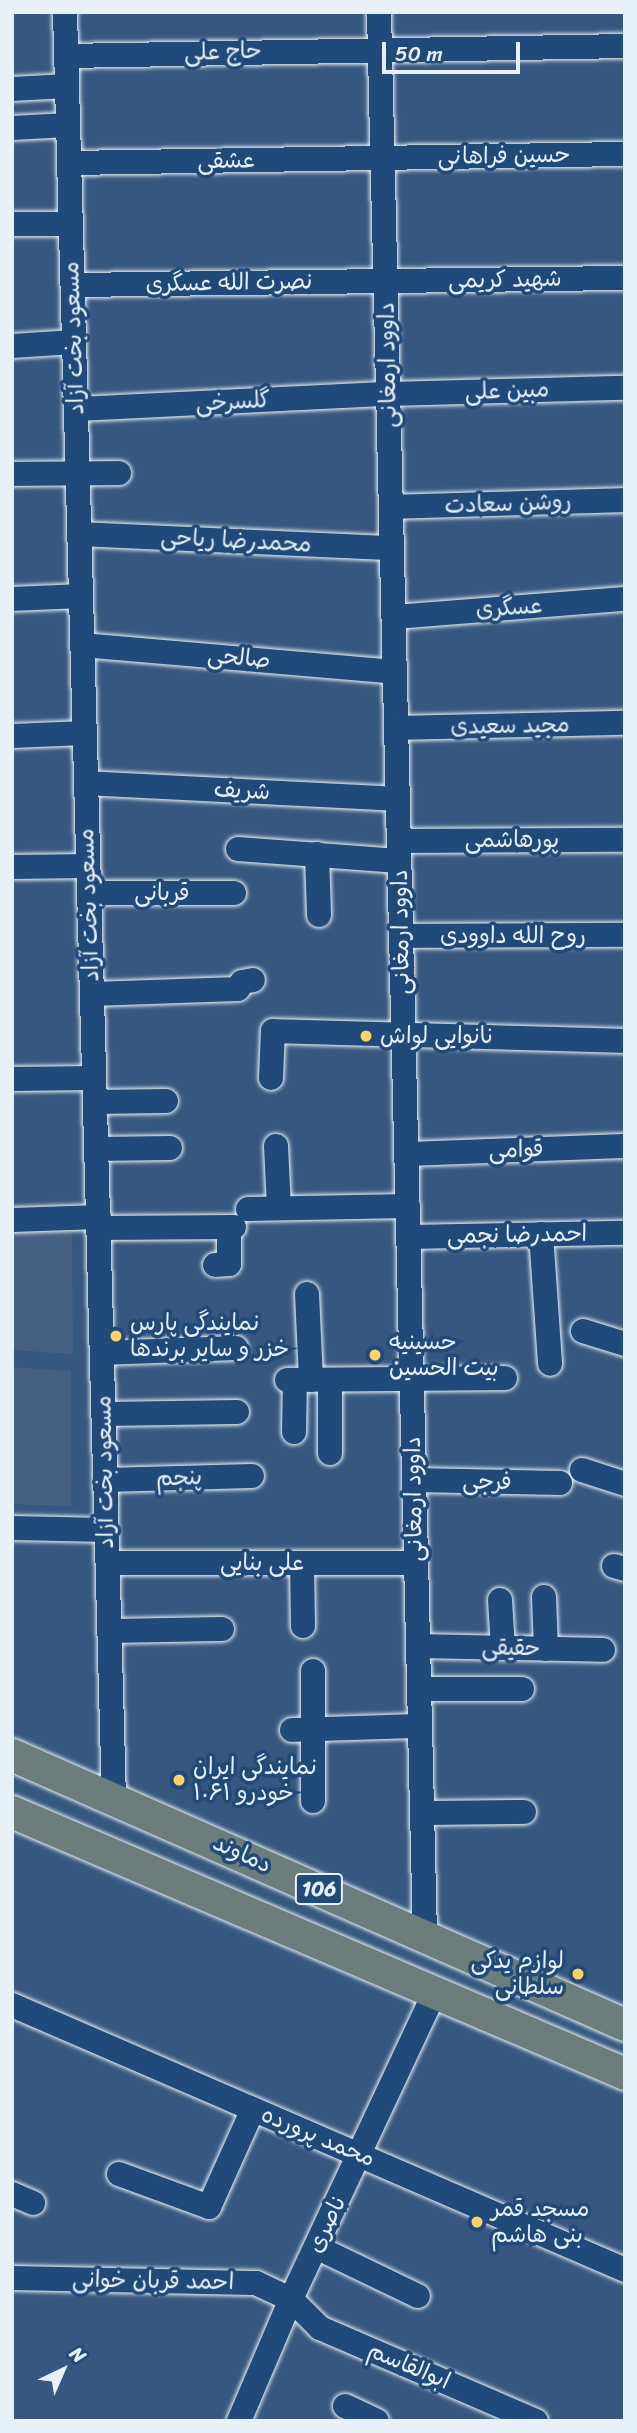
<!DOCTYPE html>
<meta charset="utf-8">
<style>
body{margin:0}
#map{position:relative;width:637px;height:2433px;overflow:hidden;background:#36577f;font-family:Sriracha,"Playpen Sans Arabic",sans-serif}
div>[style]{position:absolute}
.built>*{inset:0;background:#466083}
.roads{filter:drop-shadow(0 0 2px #e8f1f8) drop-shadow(0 0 2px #e8f1f8)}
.minor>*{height:24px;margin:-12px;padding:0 12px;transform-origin:12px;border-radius:12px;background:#1f4a7a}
.major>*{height:32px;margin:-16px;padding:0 16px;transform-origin:16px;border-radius:16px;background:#6c7e7c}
.dots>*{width:19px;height:19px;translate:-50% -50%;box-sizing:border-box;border:4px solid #1f4a7a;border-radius:50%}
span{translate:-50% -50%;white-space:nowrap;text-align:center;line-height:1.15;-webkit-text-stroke:7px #1f4a7a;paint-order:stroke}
.shield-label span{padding:2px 5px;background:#1f4a7a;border:2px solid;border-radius:5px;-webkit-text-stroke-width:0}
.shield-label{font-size:21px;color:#e8f1f8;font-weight:700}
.street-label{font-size:23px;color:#e8f1f8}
.poi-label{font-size:23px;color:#e8f1f8}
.left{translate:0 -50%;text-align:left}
.right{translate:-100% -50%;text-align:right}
.frame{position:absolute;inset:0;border:14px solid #e8f1f8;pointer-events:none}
.north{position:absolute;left:28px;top:2335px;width:70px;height:70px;-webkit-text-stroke:5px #1f4a7a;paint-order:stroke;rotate:44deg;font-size:19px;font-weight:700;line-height:28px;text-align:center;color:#e8f1f8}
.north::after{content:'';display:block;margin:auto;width:24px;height:32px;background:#e8f1f8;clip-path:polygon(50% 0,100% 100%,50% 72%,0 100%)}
.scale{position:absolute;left:382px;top:42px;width:138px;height:32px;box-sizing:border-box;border:4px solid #e8f1f8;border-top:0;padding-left:9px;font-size:21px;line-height:24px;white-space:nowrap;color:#e8f1f8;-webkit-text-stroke:5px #1f4a7a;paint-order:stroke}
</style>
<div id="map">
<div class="built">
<i style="clip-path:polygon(12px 1229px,72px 1232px,73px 1354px,12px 1350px)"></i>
<i style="clip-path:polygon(12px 1367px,71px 1371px,71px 1506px,12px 1504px)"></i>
</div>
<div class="roads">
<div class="minor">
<i style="left:65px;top:12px;width:1786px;rotate:88.43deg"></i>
<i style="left:379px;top:12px;width:1924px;rotate:88.63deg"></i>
<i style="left:66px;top:56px;width:559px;rotate:-1.02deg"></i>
<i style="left:12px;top:89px;width:55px;rotate:-3.1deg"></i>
<i style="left:12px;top:128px;width:56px;rotate:-3.1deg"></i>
<i style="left:69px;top:163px;width:556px;rotate:-0.93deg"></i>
<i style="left:12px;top:224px;width:58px"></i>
<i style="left:73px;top:285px;width:552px;rotate:-0.73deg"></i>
<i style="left:12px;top:346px;width:62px;rotate:-3.7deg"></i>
<i style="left:78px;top:409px;width:310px;rotate:-2.8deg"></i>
<i style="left:388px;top:394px;width:237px;rotate:-1.5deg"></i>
<i style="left:12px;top:474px;width:107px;rotate:-0.5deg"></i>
<i style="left:391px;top:507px;width:234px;rotate:-1.7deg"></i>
<i style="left:80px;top:534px;width:312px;rotate:2.6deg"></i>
<i style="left:12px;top:599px;width:69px;rotate:-2.5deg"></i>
<i style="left:394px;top:617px;width:232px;rotate:-4.5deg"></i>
<i style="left:82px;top:645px;width:314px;rotate:4.9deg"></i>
<i style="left:396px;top:728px;width:229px;rotate:-1.3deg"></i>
<i style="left:12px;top:736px;width:73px;rotate:-2.4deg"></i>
<i style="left:86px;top:783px;width:312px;rotate:2.9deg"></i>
<i style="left:399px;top:841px;width:226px;rotate:-0.3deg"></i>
<i style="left:238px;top:849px;width:161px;rotate:4.3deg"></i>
<i style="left:317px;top:854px;width:61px;rotate:88.1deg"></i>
<i style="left:12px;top:867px;width:76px;rotate:-0.8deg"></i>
<i style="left:89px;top:893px;width:145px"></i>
<i style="left:401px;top:936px;width:224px;rotate:-0.3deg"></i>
<i style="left:92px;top:994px;width:146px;rotate:-2deg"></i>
<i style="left:238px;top:989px;width:8px;rotate:-60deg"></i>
<i style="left:242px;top:982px;width:11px;rotate:-10deg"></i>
<i style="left:271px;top:1078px;width:47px;rotate:-87.6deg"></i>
<i style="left:273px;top:1031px;width:352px;rotate:1.6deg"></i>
<i style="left:12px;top:1079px;width:82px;rotate:-0.7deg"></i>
<i style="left:95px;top:1102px;width:71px;rotate:-0.8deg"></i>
<i style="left:276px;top:1146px;width:62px;rotate:87.2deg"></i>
<i style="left:96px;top:1149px;width:74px;rotate:-0.8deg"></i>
<i style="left:406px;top:1154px;width:219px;rotate:-2.1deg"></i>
<i style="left:248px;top:1209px;width:160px;rotate:-1.1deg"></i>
<i style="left:12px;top:1220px;width:87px;rotate:-2deg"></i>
<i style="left:99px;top:1228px;width:135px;rotate:-0.4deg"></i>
<i style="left:541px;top:1234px;width:130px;rotate:86deg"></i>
<i style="left:408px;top:1237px;width:217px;rotate:-1.1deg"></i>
<i style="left:215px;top:1265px;width:14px;rotate:-4deg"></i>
<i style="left:229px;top:1264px;width:37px;rotate:-90deg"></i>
<i style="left:307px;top:1294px;width:86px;rotate:87.3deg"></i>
<i style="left:583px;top:1331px;width:44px;rotate:17.2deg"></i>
<i style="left:102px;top:1353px;width:134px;rotate:-2.1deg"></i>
<i style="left:287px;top:1380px;width:218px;rotate:-0.5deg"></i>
<i style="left:104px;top:1414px;width:133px;rotate:-0.9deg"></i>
<i style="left:294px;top:1432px;width:52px;rotate:-88.9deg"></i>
<i style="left:330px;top:1453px;width:73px;rotate:-90deg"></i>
<i style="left:582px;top:1470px;width:45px;rotate:18deg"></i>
<i style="left:106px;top:1480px;width:146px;rotate:-1.6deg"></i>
<i style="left:414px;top:1480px;width:146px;rotate:1.2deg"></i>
<i style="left:12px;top:1528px;width:95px;rotate:1.2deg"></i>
<i style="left:108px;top:1563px;width:308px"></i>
<i style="left:302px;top:1563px;width:63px;rotate:89.1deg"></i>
<i style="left:614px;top:1566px;width:11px;rotate:15deg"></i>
<i style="left:544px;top:1597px;width:52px;rotate:87.8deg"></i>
<i style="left:500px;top:1600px;width:48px;rotate:86.4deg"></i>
<i style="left:110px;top:1631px;width:112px;rotate:-1deg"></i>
<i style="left:418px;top:1646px;width:185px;rotate:1.2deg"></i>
<i style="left:313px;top:1671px;width:130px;rotate:90deg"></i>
<i style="left:419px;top:1689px;width:103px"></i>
<i style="left:292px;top:1730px;width:128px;rotate:-1.8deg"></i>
<i style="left:422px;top:1813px;width:102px;rotate:-0.6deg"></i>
<i style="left:12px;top:2005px;width:668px;rotate:23.38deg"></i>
<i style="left:119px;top:2174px;width:96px;rotate:20.1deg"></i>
<i style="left:209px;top:2207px;width:107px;rotate:-65.8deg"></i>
<i style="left:12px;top:2194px;width:23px;rotate:23deg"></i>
<i style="left:316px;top:2247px;width:113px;rotate:25.7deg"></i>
<i style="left:12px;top:2278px;width:244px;rotate:1.2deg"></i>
<i style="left:256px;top:2283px;width:38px;rotate:25deg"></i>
<i style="left:291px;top:2299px;width:41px;rotate:45deg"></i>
<i style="left:320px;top:2328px;width:235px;rotate:23.3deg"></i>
<i style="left:345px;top:2406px;width:35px;rotate:25deg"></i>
<i style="left:239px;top:2421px;width:133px;rotate:-66.9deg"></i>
<i style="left:291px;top:2299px;width:340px;rotate:-64.9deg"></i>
</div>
<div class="major">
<i style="left:12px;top:1755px;width:670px;rotate:23.77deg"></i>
<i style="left:12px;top:1812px;width:667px;rotate:23.14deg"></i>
</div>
</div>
<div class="dots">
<i style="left:366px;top:1036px;background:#ffd166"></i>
<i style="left:116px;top:1336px;background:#ffd166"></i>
<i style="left:375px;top:1355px;background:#ffd166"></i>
<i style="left:179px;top:1780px;background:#ffd166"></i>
<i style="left:578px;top:1974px;background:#ffd166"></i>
<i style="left:477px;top:2222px;background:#ffd166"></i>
</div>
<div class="shield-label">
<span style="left:319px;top:1889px">106</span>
</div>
<div class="street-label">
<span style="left:223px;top:52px;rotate:-2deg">حاج علی</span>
<span style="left:504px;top:156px;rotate:-1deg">حسین فراهانی</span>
<span style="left:226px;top:161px;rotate:-1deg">عشقی</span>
<span style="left:505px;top:280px;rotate:-1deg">شهید کریمی</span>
<span style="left:229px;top:283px;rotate:-1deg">نصرت الله عسگری</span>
<span style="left:74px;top:338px;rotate:-92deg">مسعود بخت آزاد</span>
<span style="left:388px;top:365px;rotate:-91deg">داوود ارمغانی</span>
<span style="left:507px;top:391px;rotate:-2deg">مبین علی</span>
<span style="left:233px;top:402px;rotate:-3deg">گلسرخی</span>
<span style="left:508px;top:504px;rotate:-2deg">روشن سعادت</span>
<span style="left:236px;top:541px;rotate:3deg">محمدرضا ریاحی</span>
<span style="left:509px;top:608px;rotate:-4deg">عسگری</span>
<span style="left:239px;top:658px;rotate:5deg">صالحی</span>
<span style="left:510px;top:726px;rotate:-1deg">مجید سعیدی</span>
<span style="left:242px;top:791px;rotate:3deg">شریف</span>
<span style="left:512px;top:840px">پورهاشمی</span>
<span style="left:162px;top:893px">قربانی</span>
<span style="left:89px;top:905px;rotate:-92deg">مسعود بخت آزاد</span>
<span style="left:401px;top:932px;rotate:-91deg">داوود ارمغانی</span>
<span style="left:513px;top:936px">روح الله داوودی</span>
<span style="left:516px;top:1150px;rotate:-2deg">قوامی</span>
<span style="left:517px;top:1235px;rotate:-1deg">احمدرضا نجمی</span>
<span style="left:105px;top:1472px;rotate:-91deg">مسعود بخت آزاد</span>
<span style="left:179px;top:1478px;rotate:-2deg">پنجم</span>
<span style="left:487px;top:1482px;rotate:1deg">فرجی</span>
<span style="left:414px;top:1499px;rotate:-91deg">داوود ارمغانی</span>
<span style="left:262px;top:1563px">علی بنایی</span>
<span style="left:511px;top:1648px;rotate:1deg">حقیقی</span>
<span style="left:242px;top:1854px;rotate:24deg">دماوند</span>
<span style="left:318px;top:2137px;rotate:23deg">محمد پرورده</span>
<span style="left:327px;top:2224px;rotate:-64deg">ناصری</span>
<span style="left:153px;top:2281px;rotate:1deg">احمد قربان خوانی</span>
<span style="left:409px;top:2366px;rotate:23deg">ابوالقاسم</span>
</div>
<div class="poi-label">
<span class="left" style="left:380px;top:1036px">نانوایی لواش</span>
<span class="left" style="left:130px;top:1336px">نمایندگی پارس<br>خزر و سایر برندها</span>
<span class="left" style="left:389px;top:1355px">حسینیه<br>بیت الحسین</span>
<span class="left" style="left:193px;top:1780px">نمایندگی ایران<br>خودرو ۱۰۶۱</span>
<span class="right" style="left:564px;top:1974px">لوازم یدکی<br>سلطانی</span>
<span class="left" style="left:491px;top:2222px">مسجد قمر<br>بنی هاشم</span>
</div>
<div class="frame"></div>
<div class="north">N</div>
<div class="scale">50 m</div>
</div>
